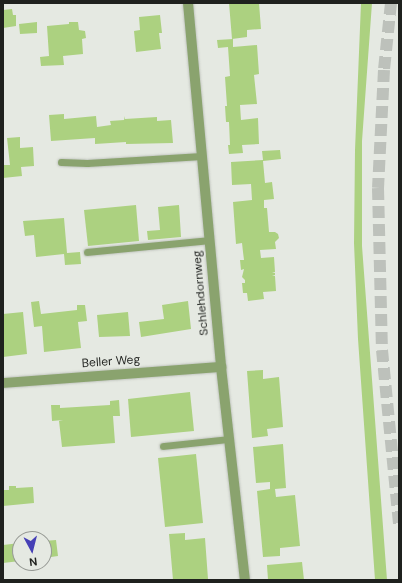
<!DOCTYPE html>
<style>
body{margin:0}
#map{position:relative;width:402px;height:583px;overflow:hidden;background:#e5e9e2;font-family:"DM Sans",sans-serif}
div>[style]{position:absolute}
.building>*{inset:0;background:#acd180}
.motorway-tunnel>*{height:12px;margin-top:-6px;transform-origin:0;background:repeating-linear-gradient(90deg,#bdc1bb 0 12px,transparent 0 18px)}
.roads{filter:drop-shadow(0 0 1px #c1c5bf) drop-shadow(0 0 1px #c1c5bf)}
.service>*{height:7px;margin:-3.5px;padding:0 3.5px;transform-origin:3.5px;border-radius:3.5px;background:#8aa36e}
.minor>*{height:10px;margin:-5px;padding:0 5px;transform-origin:5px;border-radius:5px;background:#8aa36e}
span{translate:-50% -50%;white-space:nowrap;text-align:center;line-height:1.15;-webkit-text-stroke:3px #e5e9e2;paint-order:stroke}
.street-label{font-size:12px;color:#1f211e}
.frame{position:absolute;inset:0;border:4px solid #1f211e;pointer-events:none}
.north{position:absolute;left:12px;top:531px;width:40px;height:40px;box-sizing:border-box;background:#e5e9e2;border:1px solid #969994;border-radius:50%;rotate:173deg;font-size:11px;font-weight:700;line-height:16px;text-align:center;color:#1f211e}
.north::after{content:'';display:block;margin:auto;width:14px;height:18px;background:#4640b6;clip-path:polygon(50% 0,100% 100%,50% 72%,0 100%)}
</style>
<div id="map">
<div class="building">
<i style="clip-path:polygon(229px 3px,259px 3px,261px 29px,247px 30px,247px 37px,232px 39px)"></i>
<i style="clip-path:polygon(361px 3px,372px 3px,362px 141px,362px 246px,387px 580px,375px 580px,358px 339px,354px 243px,355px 150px)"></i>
<i style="clip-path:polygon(12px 9px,13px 15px,16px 15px,16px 26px,3px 28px,3px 10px)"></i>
<i style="clip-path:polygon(160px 15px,162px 33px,159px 33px,161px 49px,136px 52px,134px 31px,140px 30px,139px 17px)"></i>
<i style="clip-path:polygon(37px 22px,37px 33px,20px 34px,19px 24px)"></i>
<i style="clip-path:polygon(69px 22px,78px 22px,79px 30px,85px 31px,86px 38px,82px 39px,83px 54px,63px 56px,64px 65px,41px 66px,40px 57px,49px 56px,47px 26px,69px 24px)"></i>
<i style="clip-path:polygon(233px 39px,233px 47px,257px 45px,259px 74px,254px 75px,257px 104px,240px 105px,241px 120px,258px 118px,259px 144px,242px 145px,243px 153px,229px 154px,228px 145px,230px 145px,229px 122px,226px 122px,225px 106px,227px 106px,225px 77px,230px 76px,228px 47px,218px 48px,217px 40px)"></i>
<i style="clip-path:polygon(64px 114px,64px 119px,96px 116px,97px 127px,111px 125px,110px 121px,124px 120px,125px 116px,125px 119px,157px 117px,157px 121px,171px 120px,173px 143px,126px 144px,126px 142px,95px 144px,95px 138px,51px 141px,49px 115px)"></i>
<i style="clip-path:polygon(20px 137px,20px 148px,33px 147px,34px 166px,21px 167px,22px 176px,3px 178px,3px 165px,10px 165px,7px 138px)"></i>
<i style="clip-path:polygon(280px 150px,281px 159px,263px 161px,265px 183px,272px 182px,274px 199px,264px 200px,264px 208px,267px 208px,269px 232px,275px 232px,278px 234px,279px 238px,275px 242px,276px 249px,260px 250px,261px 258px,274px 257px,275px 272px,272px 273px,275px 273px,275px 275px,272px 275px,275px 276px,276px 291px,263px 292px,264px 299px,248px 301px,247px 293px,243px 293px,242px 283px,245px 283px,245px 280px,242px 277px,244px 269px,241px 270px,240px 260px,244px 260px,243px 252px,242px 243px,236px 244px,233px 202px,252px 200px,251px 184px,232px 185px,231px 162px,263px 160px,262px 151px)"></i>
<i style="clip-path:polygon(136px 205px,139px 241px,88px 246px,84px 210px)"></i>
<i style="clip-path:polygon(179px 205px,181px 237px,148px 240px,147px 231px,160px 230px,158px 207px)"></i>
<i style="clip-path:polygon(64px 218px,67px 253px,80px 252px,81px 264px,65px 265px,64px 254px,36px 257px,34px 235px,25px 236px,23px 221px)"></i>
<i style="clip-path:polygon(39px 301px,41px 314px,77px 310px,77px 305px,85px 305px,87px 321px,78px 322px,81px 348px,44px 352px,42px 326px,34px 327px,31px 302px)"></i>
<i style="clip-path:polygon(188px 301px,191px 329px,141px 337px,139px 322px,164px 319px,162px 305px)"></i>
<i style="clip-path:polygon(23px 312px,27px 354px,3px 357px,3px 314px)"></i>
<i style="clip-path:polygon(128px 312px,130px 336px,99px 337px,97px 315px)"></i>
<i style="clip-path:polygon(263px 370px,263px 379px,279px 377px,283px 427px,267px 429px,268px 436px,252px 438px,247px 371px)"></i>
<i style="clip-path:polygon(190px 392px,194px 431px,131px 437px,128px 399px)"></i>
<i style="clip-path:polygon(119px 400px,120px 416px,113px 416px,115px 443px,62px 447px,59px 421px,63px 420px,52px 421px,51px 405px,60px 405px,60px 408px,110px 405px,110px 401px)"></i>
<i style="clip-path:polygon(283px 444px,286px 488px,275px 489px,276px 497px,295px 495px,300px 546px,280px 548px,280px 556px,263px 557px,257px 491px,270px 489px,270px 482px,256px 483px,253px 447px)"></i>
<i style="clip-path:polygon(196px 454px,203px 523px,165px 527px,158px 458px)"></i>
<i style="clip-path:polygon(9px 486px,16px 486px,16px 488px,33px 487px,34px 503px,3px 506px,3px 490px,9px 490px)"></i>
<i style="clip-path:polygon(185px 533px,185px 540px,205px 538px,208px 579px,173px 580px,169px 534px)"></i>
<i style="clip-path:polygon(56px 540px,58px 556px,44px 558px,44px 541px)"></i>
<i style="clip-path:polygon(20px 543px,20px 561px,3px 563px,3px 545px)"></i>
<i style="clip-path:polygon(302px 562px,304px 580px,268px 580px,267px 565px)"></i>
</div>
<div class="motorway-tunnel">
<i style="left:391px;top:3px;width:67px;rotate:96deg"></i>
<i style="left:384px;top:70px;width:118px;rotate:92.9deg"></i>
<i style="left:378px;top:188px;width:162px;rotate:88.6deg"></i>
<i style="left:382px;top:350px;width:175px;rotate:84.4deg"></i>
</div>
<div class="roads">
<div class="service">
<i style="left:61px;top:162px;width:26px;rotate:2deg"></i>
<i style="left:87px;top:163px;width:115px;rotate:-3.5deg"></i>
<i style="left:87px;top:252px;width:123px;rotate:-5.6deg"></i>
<i style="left:163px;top:446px;width:66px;rotate:-6.1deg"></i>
</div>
<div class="minor">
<i style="left:188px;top:3px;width:365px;rotate:84.8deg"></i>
<i style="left:221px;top:367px;width:214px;rotate:83.6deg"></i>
<i style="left:3px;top:383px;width:219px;rotate:-4.2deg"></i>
</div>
</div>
<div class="street-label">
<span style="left:201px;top:293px;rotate:-95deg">Schlehdornweg</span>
<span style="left:111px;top:362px;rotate:-4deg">Beller Weg</span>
</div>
<div class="frame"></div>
<div class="north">N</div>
</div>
